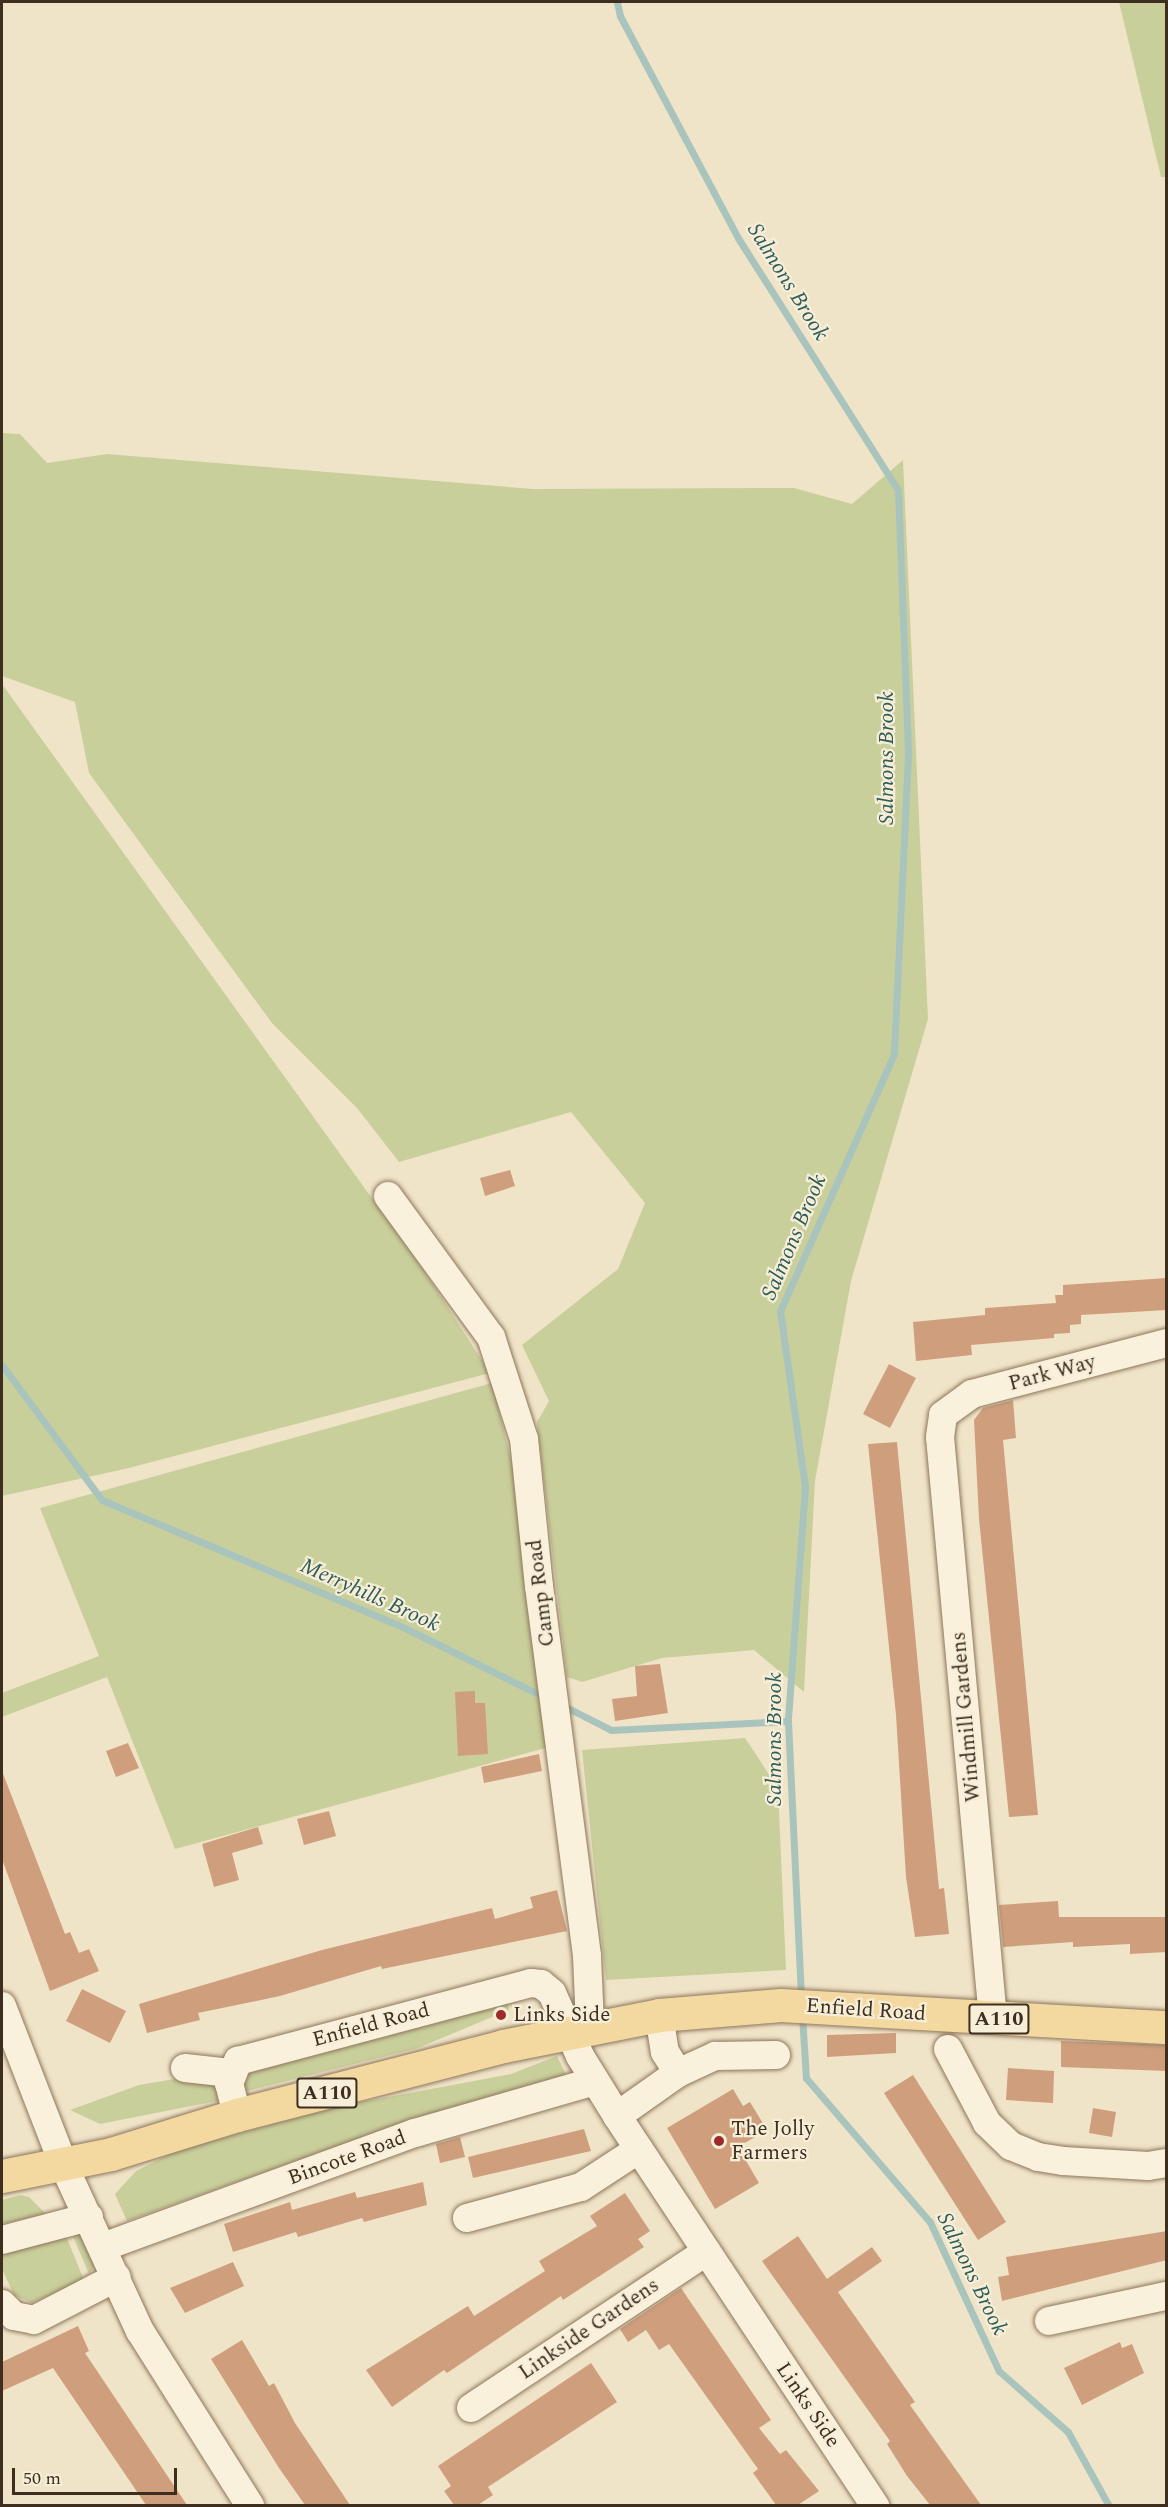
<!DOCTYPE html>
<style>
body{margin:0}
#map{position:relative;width:1168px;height:2507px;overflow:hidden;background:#f0e4c8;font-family:Spectral,serif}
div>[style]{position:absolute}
.green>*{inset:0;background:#c9cf9b}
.stream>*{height:7px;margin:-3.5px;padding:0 3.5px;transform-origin:3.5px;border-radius:3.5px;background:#a9c4bc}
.building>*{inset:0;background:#cf9f7d}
.roads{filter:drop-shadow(0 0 2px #8d765c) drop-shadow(0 0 2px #8d765c)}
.minor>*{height:28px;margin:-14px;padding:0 14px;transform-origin:14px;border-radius:14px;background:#faf1dc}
.major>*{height:33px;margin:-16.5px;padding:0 16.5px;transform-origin:16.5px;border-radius:16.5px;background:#f3d9a0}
.dots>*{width:16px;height:16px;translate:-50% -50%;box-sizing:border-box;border:3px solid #f7eed8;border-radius:50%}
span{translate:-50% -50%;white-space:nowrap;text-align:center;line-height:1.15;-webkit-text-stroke:4.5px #f7eed8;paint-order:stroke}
.shield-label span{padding:2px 4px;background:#f7eed8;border:2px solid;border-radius:4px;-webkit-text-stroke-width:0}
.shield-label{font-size:20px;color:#3d2e20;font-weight:700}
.street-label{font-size:21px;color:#3d2e20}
.poi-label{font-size:21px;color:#3d2e20}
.left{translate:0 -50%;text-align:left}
.water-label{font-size:22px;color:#2f5d5a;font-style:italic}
.frame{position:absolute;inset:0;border:3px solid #3d2e20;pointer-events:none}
.scale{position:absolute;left:12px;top:2468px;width:165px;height:27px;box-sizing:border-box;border:3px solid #3d2e20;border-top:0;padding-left:8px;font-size:18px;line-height:21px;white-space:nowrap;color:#3d2e20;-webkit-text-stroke:4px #f7eed8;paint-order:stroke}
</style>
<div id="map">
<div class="green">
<i style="clip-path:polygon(1119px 2px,1166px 2px,1166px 177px,1161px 177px)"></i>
<i style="clip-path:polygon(2px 433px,20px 434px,47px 463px,107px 454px,533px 489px,794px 488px,852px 504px,903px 460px,928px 1019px,851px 1281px,815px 1481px,804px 1692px,754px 1650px,662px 1658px,582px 1682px,567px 1677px,537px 1422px,549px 1401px,522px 1345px,618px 1269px,645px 1203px,571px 1112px,399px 1162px,357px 1108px,272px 1023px,89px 773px,75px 702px,2px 676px)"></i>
<i style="clip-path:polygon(2px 684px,425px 1272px,490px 1373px,129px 1468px,2px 1496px)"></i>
<i style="clip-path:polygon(492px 1383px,519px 1491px,553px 1746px,175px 1849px,107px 1677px,2px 1717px,2px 1693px,99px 1656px,40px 1508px)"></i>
<i style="clip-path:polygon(745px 1738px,778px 1788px,786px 1970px,606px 1980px,582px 1750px)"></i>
<i style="clip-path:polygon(506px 1995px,509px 2010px,418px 2048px,239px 2093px,240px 2071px)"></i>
<i style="clip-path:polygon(557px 2056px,568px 2079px,321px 2152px,127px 2221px,115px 2194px,136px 2171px,178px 2150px,340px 2106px,511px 2074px)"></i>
<i style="clip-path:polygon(180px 2078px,222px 2080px,227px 2099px,100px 2124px,70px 2110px,139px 2085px)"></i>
<i style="clip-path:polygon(20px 2195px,29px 2197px,46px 2214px,2px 2224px,2px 2200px)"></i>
<i style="clip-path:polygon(72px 2234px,82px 2235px,95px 2266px,89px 2274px)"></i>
<i style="clip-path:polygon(66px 2236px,84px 2280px,32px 2303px,14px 2295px,2px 2269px,2px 2252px)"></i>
</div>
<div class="stream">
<i style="left:617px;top:2px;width:14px;rotate:78deg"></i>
<i style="left:620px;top:16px;width:251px;rotate:62deg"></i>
<i style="left:738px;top:238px;width:299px;rotate:57.6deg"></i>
<i style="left:898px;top:490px;width:265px;rotate:87.8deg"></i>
<i style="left:908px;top:755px;width:299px;rotate:92.7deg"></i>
<i style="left:894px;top:1054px;width:281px;rotate:113.9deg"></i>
<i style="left:780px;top:1311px;width:178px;rotate:81.9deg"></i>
<i style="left:805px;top:1487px;width:235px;rotate:94.2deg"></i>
<i style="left:788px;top:1721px;width:277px;rotate:87.3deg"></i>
<i style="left:2px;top:1365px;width:168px;rotate:53.5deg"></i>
<i style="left:102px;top:1500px;width:331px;rotate:22.9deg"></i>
<i style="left:407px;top:1629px;width:155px;rotate:26.4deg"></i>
<i style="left:562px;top:1705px;width:55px;rotate:27deg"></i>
<i style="left:611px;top:1730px;width:177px;rotate:-2.9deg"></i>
<i style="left:802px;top:2015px;width:63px;rotate:86.4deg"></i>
<i style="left:806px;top:2078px;width:190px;rotate:49.3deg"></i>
<i style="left:930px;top:2222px;width:164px;rotate:65.2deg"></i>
<i style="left:999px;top:2371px;width:92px;rotate:41.5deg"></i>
<i style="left:1068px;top:2432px;width:85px;rotate:61deg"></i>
</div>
<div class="building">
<i style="clip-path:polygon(510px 1170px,515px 1186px,485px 1196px,480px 1178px)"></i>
<i style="clip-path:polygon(1167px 1278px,1167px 1310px,1081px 1315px,1081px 1324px,1070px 1325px,1070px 1333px,1054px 1334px,1054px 1338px,971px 1345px,972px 1355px,916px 1361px,913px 1322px,985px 1315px,985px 1308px,1056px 1303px,1055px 1295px,1063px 1295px,1063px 1285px)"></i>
<i style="clip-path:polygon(889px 1364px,916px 1378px,890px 1428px,863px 1414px)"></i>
<i style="clip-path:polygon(1013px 1400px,1016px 1438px,1003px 1440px,1038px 1815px,1009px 1817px,979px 1519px,974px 1420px,983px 1408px)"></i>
<i style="clip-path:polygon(897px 1442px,939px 1889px,944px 1888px,949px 1934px,915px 1937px,906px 1877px,896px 1715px,868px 1444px)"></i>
<i style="clip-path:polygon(660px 1664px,668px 1713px,615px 1721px,612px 1699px,637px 1696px,635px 1666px)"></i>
<i style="clip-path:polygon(475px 1691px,475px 1703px,485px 1703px,488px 1754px,458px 1756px,455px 1692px)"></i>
<i style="clip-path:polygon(128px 1743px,139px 1768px,116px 1777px,106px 1751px)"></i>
<i style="clip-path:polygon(539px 1754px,542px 1771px,484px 1783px,481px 1767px)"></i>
<i style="clip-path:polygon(2px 1771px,65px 1934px,70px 1932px,79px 1953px,89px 1949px,99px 1971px,50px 1991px,2px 1859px)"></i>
<i style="clip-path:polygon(329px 1811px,336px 1836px,304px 1845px,297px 1819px)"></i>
<i style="clip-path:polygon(258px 1827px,263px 1844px,232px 1853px,239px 1880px,214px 1887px,202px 1844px)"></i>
<i style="clip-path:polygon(557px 1890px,567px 1931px,382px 1969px,381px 1966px,280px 1996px,198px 2013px,200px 2020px,147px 2033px,139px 2004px,322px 1950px,492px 1908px,495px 1919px,533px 1908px,530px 1897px)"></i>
<i style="clip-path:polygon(1058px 1901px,1059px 1917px,1167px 1917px,1167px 1952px,1130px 1954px,1130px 1944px,1073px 1947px,1073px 1942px,1003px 1947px,999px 1905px)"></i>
<i style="clip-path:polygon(82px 1989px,126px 2011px,110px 2043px,66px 2021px)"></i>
<i style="clip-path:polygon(896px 2033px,896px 2053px,827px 2057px,827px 2035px)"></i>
<i style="clip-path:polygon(1061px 2041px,1167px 2045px,1167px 2071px,1061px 2067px)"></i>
<i style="clip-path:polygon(1008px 2068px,1054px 2071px,1053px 2103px,1006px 2100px)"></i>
<i style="clip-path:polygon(913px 2075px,1006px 2222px,978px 2240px,884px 2093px)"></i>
<i style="clip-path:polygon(733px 2089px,743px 2106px,750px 2102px,767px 2130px,738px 2147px,759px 2183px,715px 2209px,667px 2128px)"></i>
<i style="clip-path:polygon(1093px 2108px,1116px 2112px,1112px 2137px,1089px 2133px)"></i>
<i style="clip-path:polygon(584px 2129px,591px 2151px,473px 2178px,468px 2157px)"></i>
<i style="clip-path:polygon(460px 2137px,465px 2157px,440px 2163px,436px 2144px)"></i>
<i style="clip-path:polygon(423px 2182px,427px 2205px,364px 2222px,362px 2218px,298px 2237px,296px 2232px,233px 2252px,224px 2224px,290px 2202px,292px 2210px,355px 2192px,357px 2198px)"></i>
<i style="clip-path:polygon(625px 2193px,650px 2231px,638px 2239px,644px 2247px,563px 2300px,561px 2296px,447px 2373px,444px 2370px,392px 2407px,366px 2370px,468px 2306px,474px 2316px,545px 2271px,539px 2261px,597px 2226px,590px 2216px)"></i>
<i style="clip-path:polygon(1167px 2231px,1167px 2260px,1002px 2301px,998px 2277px,1009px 2275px,1006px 2257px)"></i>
<i style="clip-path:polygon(798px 2236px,827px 2279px,872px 2247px,882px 2261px,838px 2292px,915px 2402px,910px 2405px,981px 2505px,930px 2505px,907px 2476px,887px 2444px,890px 2441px,762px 2261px)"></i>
<i style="clip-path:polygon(233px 2262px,244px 2286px,185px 2313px,170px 2288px)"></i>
<i style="clip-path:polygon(681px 2288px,771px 2420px,759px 2428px,780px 2454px,786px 2450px,819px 2491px,798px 2505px,776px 2505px,753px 2473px,758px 2469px,669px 2344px,659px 2350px,646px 2330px,628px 2342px,620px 2329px)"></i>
<i style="clip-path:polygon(78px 2326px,89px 2351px,85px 2353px,187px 2505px,146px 2505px,53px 2368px,2px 2391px,2px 2362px)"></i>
<i style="clip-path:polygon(242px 2340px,269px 2386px,274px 2383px,295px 2423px,350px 2505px,305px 2505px,279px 2468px,211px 2359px)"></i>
<i style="clip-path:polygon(1120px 2342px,1122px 2348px,1132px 2344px,1144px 2373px,1082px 2405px,1064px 2368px)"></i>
<i style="clip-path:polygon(591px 2363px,617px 2402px,488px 2487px,493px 2495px,478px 2505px,454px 2505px,444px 2491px,451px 2486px,438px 2466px)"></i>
</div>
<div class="roads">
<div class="minor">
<i style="left:388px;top:1196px;width:175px;rotate:53.9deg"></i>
<i style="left:491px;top:1337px;width:107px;rotate:72.1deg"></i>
<i style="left:524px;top:1439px;width:148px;rotate:84.2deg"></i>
<i style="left:539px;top:1586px;width:373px;rotate:82.6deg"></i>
<i style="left:587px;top:1956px;width:70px;rotate:87.5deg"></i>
<i style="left:2px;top:2006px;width:172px;rotate:68.8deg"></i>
<i style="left:64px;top:2166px;width:182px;rotate:65.3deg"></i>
<i style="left:140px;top:2331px;width:207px;rotate:57.8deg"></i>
<i style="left:659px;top:2015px;width:37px;rotate:81deg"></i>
<i style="left:665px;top:2052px;width:25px;rotate:58deg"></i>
<i style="left:993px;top:2019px;width:584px;rotate:-95.2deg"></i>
<i style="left:940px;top:1437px;width:22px;rotate:-82deg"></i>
<i style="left:943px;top:1415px;width:36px;rotate:-36deg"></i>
<i style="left:972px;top:1394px;width:201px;rotate:-14.7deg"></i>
<i style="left:948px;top:2049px;width:84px;rotate:62.2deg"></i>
<i style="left:987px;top:2123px;width:33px;rotate:44deg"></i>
<i style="left:1011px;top:2146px;width:29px;rotate:22deg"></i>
<i style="left:1038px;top:2157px;width:25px;rotate:9deg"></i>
<i style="left:1063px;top:2161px;width:85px;rotate:3.4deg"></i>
<i style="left:1148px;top:2166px;width:18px;rotate:-9deg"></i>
<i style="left:185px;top:2068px;width:46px;rotate:6.2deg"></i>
<i style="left:237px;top:2115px;width:32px;rotate:-104deg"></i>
<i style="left:229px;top:2084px;width:25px;rotate:-69deg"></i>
<i style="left:238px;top:2061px;width:303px;rotate:-14.9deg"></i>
<i style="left:531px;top:1983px;width:10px;rotate:6deg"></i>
<i style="left:541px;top:1984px;width:14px;rotate:39deg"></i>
<i style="left:552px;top:1993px;width:69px;rotate:66deg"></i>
<i style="left:580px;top:2056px;width:70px;rotate:58.3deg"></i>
<i style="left:617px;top:2116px;width:468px;rotate:56.5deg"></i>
<i style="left:617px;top:2116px;width:75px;rotate:-35.2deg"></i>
<i style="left:678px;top:2073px;width:41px;rotate:-24.7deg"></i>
<i style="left:715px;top:2056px;width:61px;rotate:-0.9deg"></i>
<i style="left:467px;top:2218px;width:118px;rotate:-15.2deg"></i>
<i style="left:581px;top:2187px;width:69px;rotate:-33.2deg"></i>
<i style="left:2px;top:2240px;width:90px;rotate:-14.8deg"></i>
<i style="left:103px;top:2247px;width:332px;rotate:-20.1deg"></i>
<i style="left:415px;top:2133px;width:187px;rotate:-16.1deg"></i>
<i style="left:2px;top:2304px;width:17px;rotate:45deg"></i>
<i style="left:14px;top:2316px;width:20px;rotate:11deg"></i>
<i style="left:34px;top:2320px;width:93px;rotate:-27.4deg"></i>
<i style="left:1049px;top:2321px;width:120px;rotate:-12.1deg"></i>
<i style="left:471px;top:2408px;width:283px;rotate:-33.6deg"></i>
</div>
<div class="major">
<i style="left:2px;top:2176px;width:111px;rotate:-11.4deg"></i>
<i style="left:111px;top:2154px;width:132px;rotate:-17.2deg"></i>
<i style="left:237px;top:2115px;width:275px;rotate:-14.5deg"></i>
<i style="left:503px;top:2046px;width:159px;rotate:-11.2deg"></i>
<i style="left:659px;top:2015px;width:122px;rotate:-4.7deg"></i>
<i style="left:781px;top:2005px;width:386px;rotate:3.3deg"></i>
</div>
</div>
<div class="dots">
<i style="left:501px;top:2015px;background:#9e2a2b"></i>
<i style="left:719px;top:2141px;background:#9e2a2b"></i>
</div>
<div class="shield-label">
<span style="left:999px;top:2019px">A110</span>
<span style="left:327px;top:2093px">A110</span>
</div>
<div class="street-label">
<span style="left:1052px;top:1373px;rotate:-15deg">Park Way</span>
<span style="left:541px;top:1593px;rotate:-97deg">Camp Road</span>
<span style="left:966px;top:1717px;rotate:-95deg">Windmill Gardens</span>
<span style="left:866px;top:2010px;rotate:4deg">Enfield Road</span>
<span style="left:371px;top:2025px;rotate:-15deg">Enfield Road</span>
<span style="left:347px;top:2158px;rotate:-20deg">Bincote Road</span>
<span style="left:589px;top:2329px;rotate:-34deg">Linkside Gardens</span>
<span style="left:808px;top:2405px;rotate:56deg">Links Side</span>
</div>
<div class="poi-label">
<span class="left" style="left:513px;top:2015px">Links Side</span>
<span class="left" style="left:731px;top:2141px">The Jolly<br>Farmers</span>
</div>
<div class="water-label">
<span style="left:788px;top:282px;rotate:58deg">Salmons Brook</span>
<span style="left:887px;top:758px;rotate:-90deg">Salmons Brook</span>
<span style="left:794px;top:1237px;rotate:-67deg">Salmons Brook</span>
<span style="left:370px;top:1595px;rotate:24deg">Merryhills Brook</span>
<span style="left:775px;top:1739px;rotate:-90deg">Salmons Brook</span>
<span style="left:972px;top:2274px;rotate:64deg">Salmons Brook</span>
</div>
<div class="frame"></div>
<div class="scale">50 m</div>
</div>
